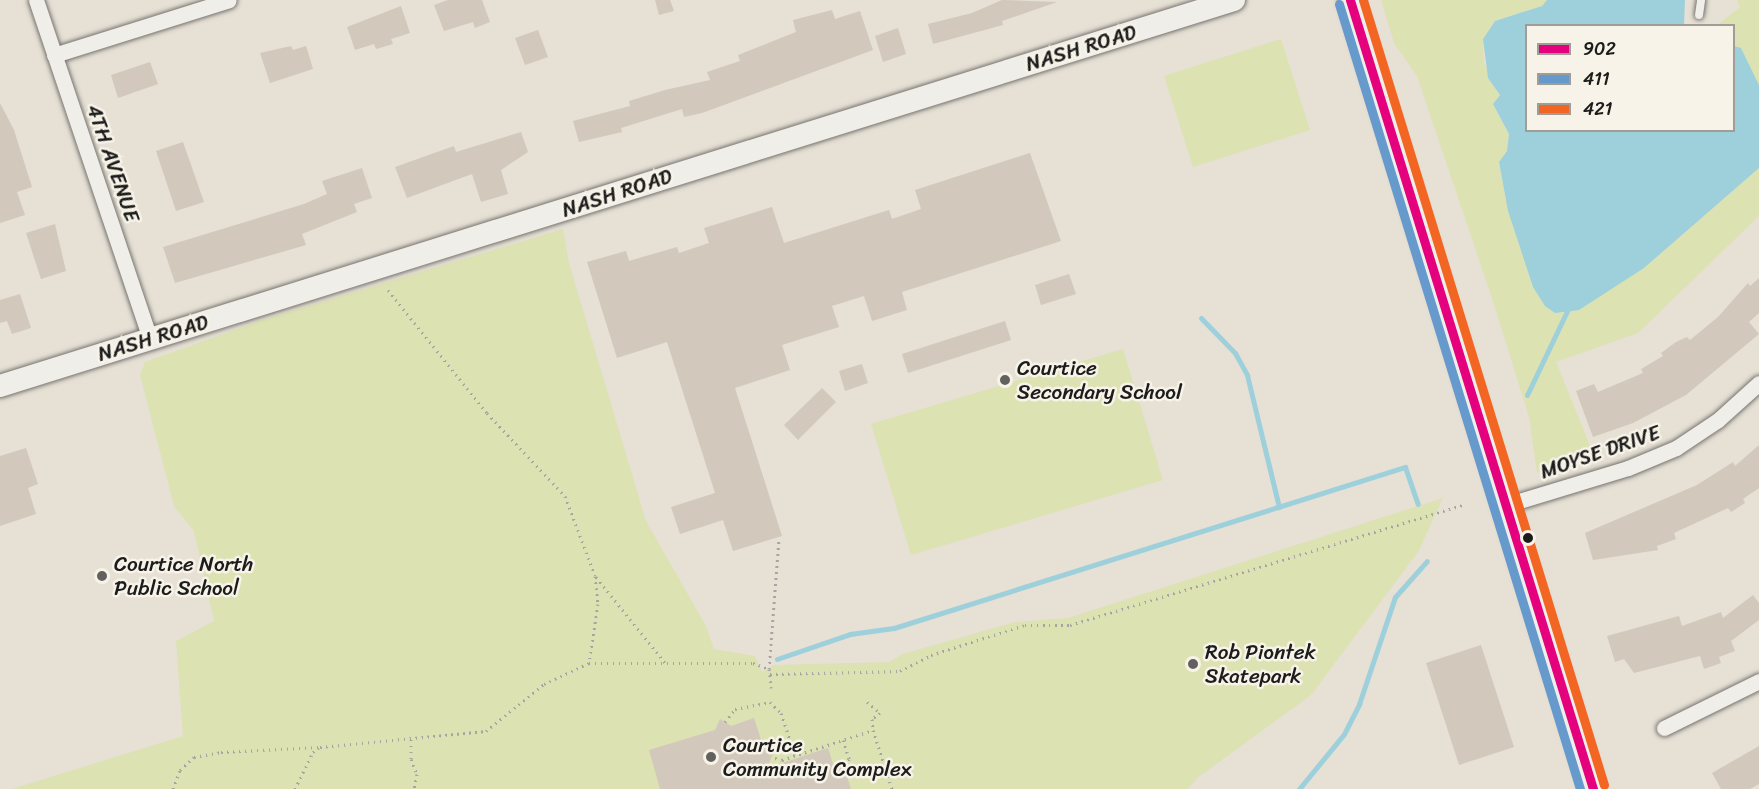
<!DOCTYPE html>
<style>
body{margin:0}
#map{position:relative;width:1759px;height:789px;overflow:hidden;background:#e6e0d5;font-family:Sriracha,sans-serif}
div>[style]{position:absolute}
.green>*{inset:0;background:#dde2b3}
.water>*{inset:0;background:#9dd0db}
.stream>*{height:5px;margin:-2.5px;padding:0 2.5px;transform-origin:2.5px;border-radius:2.5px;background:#9dd0db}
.building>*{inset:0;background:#d2c8bb}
.path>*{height:3px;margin-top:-1.5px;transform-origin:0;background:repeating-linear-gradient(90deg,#a7a5a2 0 1.5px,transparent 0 6px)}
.roads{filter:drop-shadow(0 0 2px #77746f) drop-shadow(0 0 2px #77746f)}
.lane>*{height:8px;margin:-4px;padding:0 4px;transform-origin:4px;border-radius:4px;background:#f0eee9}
.street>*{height:15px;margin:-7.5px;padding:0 7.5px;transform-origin:7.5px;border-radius:7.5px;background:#f0eee9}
.secondary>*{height:22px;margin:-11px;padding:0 11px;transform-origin:11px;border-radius:11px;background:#f0eee9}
.bus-1>*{height:9px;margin:-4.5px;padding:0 4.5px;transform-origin:4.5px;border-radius:4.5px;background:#e5007d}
.bus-2>*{height:9px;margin:-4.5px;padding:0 4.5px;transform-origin:4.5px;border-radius:4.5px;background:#69c}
.bus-3>*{height:9px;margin:-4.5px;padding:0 4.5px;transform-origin:4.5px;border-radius:4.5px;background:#f26522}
.dots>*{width:16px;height:16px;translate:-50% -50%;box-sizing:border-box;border:3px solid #f7f3e8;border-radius:50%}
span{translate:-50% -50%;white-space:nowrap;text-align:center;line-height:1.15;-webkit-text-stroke:5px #f7f3e8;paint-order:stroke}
.street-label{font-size:21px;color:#1c1c1c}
.poi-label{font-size:21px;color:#1c1c1c}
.left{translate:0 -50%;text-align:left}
.legend{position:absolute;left:1525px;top:24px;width:210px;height:108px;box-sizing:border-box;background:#f7f3e8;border:2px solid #9f9d96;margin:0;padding:8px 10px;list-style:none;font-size:18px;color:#1c1c1c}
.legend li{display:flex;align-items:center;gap:12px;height:30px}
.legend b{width:30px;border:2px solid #9f9d96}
</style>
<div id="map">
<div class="green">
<i style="clip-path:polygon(1381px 0,1547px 0,1542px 6px,1495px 21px,1483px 39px,1484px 63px,1500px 95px,1493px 104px,1509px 134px,1507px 151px,1499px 163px,1508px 211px,1533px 287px,1644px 268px,1759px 168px,1759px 216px,1638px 333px,1556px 362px,1593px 453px,1537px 472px,1529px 417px,1492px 298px,1417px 76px,1394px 43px)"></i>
<i style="clip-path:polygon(1737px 0,1759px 0,1759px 85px,1741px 48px,1734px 46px,1734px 26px,1716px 26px,1740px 7px)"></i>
<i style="clip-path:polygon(1281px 39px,1310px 130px,1193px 167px,1164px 76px)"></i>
<i style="clip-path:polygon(563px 229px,569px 263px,646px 521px,706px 626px,714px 649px,755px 656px,762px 672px,774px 665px,889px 662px,903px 654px,1015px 622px,1068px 618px,1443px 498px,1418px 552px,1311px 695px,1197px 778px,1188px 789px,12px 789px,183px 736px,176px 641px,214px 621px,194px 531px,174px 506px,140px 375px,145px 362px,262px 320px)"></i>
<i style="clip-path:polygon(1123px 349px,1163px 480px,911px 555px,871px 424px)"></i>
</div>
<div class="water">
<i style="clip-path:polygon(1547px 0,1685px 0,1684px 25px,1526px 26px,1526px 130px,1734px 130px,1734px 46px,1741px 48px,1759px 85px,1759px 168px,1644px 268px,1579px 310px,1555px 313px,1545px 306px,1533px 287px,1508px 211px,1499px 162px,1507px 151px,1509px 134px,1493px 104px,1500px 95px,1488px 78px,1483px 39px,1495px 21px,1542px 6px)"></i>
</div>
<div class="stream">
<i style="left:1201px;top:318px;width:49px;rotate:45.8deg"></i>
<i style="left:1235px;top:353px;width:25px;rotate:61deg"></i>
<i style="left:1247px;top:375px;width:136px;rotate:76.4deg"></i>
<i style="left:1527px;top:395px;width:100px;rotate:-64.5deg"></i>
<i style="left:777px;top:659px;width:77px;rotate:-18.9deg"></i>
<i style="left:850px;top:634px;width:44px;rotate:-7.8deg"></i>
<i style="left:894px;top:628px;width:536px;rotate:-17.49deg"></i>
<i style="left:1405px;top:467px;width:39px;rotate:71deg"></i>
<i style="left:1299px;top:789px;width:71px;rotate:-50.7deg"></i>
<i style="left:1344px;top:734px;width:34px;rotate:-63deg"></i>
<i style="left:1359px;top:704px;width:113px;rotate:-71.4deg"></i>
<i style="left:1395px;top:597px;width:48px;rotate:-48.4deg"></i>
</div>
<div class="building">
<i style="clip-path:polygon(448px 0,482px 0,490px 22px,475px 28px,473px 22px,444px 31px,434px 5px)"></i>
<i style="clip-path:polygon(655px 0,670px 0,674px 11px,659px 15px)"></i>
<i style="clip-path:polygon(1002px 0,1057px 2px,1002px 21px,1003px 25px,933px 44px,928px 24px,972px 13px)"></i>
<i style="clip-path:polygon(401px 6px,410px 33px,391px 39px,393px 44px,376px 49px,374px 44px,355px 50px,347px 27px)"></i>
<i style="clip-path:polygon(832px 10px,835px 19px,860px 11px,873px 50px,702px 113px,684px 117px,682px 109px,621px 128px,622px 132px,579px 142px,573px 121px,630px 106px,629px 101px,665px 90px,710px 80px,707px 72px,740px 61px,738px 55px,796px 32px,793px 20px)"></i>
<i style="clip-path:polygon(898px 28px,906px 54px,883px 62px,875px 36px)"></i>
<i style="clip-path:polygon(538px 30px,548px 57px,525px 65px,515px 38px)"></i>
<i style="clip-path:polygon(291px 46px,293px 50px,306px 46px,313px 69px,270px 83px,260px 53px)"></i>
<i style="clip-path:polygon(150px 62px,158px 84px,118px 98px,111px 75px)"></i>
<i style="clip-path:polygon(0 103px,14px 130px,32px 187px,17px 192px,25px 215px,0 223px)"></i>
<i style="clip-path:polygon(521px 132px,528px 152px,501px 170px,508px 194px,481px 202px,472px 174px,407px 198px,395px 167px,454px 146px,456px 152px)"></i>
<i style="clip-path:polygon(183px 142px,204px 202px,176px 211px,156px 151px)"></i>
<i style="clip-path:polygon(1030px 153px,1061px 241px,902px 292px,907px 310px,872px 321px,864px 296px,832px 306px,839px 327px,782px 345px,790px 370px,735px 388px,782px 536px,733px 551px,723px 520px,680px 534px,671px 507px,715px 493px,667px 342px,617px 358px,587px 262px,626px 251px,629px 261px,677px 247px,679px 253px,709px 243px,704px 228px,772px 207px,784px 243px,889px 210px,892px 219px,921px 209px,915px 190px)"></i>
<i style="clip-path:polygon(362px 168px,372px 198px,354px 204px,357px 212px,302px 234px,306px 245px,175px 283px,163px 247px,304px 204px,327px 194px,322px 181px)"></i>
<i style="clip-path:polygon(55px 224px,66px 271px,41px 279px,26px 233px)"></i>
<i style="clip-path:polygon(1069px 274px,1076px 294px,1041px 305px,1035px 285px)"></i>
<i style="clip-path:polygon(1759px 278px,1759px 313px,1749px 322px,1759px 334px,1686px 395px,1633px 423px,1593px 437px,1576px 391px,1594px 384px,1598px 392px,1643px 373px,1641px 369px,1663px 356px,1661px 353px,1676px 342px,1687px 337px,1690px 340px,1718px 317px,1748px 283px,1750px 286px)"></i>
<i style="clip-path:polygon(20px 294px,31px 328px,12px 334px,7px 321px,0 323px,0 300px)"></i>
<i style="clip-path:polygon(1005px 321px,1011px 340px,908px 373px,902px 354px)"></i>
<i style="clip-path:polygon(862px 364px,868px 383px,845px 391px,839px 371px)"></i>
<i style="clip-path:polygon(822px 388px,836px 402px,798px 440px,784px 425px)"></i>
<i style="clip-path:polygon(1759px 445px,1759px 488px,1743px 499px,1745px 503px,1731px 512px,1728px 508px,1674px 533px,1676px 539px,1657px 546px,1658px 550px,1593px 560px,1585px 533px,1697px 485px,1733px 462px,1735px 466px)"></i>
<i style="clip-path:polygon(26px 448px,38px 484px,28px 488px,36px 514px,0 526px,0 456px)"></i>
<i style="clip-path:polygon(1753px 595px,1759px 603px,1759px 620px,1731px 641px,1735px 651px,1719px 657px,1721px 663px,1704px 669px,1700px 656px,1634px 673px,1624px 659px,1615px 662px,1607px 636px,1679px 616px,1682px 626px,1721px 612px,1723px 618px)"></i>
<i style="clip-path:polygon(1481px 645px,1514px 747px,1459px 765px,1426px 663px)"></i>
<i style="clip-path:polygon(754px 718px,762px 743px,775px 749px,767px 768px,828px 748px,833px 764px,842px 761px,851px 789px,660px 789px,649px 750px,715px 730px,720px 719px,731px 726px)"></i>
<i style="clip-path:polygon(1759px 746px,1759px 784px,1750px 789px,1721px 789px,1712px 773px)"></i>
</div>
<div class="path">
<i style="left:388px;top:290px;width:158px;rotate:51.2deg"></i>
<i style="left:487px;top:413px;width:114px;rotate:46.8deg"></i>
<i style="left:565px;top:496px;width:85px;rotate:69.4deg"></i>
<i style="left:595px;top:576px;width:28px;rotate:84deg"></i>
<i style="left:598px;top:604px;width:60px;rotate:98.7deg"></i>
<i style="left:596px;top:577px;width:113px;rotate:51.1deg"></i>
<i style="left:769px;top:669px;width:129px;rotate:-85.6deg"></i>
<i style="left:770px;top:674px;width:130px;rotate:-1.3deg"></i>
<i style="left:900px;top:671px;width:35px;rotate:-27deg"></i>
<i style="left:931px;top:655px;width:99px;rotate:-17.7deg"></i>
<i style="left:1025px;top:625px;width:45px"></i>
<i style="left:1070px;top:625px;width:414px;rotate:-17deg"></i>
<i style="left:867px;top:702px;width:17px;rotate:40deg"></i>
<i style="left:880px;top:713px;width:10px;rotate:143deg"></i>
<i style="left:872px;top:719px;width:11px;rotate:85deg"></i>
<i style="left:725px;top:722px;width:16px;rotate:-52deg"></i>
<i style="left:735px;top:709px;width:36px;rotate:-11deg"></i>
<i style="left:770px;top:702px;width:16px;rotate:45deg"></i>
<i style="left:781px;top:713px;width:44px;rotate:71.6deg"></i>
<i style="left:411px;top:739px;width:20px;rotate:90deg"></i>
<i style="left:411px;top:759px;width:16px;rotate:68deg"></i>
<i style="left:417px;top:774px;width:15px;rotate:101deg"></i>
<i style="left:843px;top:740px;width:20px;rotate:72deg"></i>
<i style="left:849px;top:759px;width:10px;rotate:114deg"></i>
<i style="left:775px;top:758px;width:7px;rotate:16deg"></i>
<i style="left:782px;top:760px;width:96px;rotate:-18.2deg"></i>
<i style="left:873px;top:730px;width:62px;rotate:72.1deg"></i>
<i style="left:173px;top:789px;width:20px;rotate:-70deg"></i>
<i style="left:180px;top:770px;width:19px;rotate:-43deg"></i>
<i style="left:194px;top:757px;width:27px;rotate:-10deg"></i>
<i style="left:221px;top:752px;width:99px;rotate:-2.9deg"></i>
<i style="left:320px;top:747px;width:167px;rotate:-5.5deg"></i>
<i style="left:486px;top:731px;width:75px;rotate:-39deg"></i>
<i style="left:544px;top:684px;width:50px;rotate:-25deg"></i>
<i style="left:589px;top:663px;width:164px"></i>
<i style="left:753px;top:663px;width:17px;rotate:21deg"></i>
<i style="left:769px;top:669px;width:19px;rotate:84deg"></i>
<i style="left:295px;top:789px;width:41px;rotate:-64.1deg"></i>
<i style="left:313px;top:752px;width:7px;rotate:-34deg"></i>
</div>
<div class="roads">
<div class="lane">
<i style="left:1699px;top:15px;width:15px;rotate:-82deg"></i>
</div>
<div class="street">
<i style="left:36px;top:0;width:358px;rotate:71.4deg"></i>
<i style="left:54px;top:55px;width:183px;rotate:-17.4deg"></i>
<i style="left:1506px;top:505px;width:127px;rotate:-16.9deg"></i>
<i style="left:1628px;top:468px;width:52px;rotate:-22.6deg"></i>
<i style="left:1676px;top:448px;width:50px;rotate:-33.7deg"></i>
<i style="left:1718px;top:420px;width:55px;rotate:-42.1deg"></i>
<i style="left:1664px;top:728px;width:106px;rotate:-26.3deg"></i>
</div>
<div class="secondary">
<i style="left:1350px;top:0;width:826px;rotate:72.88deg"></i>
<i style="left:0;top:386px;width:1293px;rotate:-17.37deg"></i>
</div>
</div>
<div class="bus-1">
<i style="left:1350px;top:0;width:826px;rotate:72.88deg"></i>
</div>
<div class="bus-2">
<i style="left:1339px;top:4px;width:821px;rotate:72.93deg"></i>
</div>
<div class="bus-3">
<i style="left:1363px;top:0;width:821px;rotate:72.93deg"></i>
</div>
<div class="dots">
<i style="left:1005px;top:380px;background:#63615d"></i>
<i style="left:1528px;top:538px;background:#1c1c1c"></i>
<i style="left:102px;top:576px;background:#63615d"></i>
<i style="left:1193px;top:664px;background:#63615d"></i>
<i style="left:711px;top:757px;background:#63615d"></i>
</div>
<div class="street-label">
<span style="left:1081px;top:48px;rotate:-17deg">NASH ROAD</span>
<span style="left:113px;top:163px;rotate:71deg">4TH AVENUE</span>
<span style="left:617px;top:193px;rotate:-18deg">NASH ROAD</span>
<span style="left:153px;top:338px;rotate:-17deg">NASH ROAD</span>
<span style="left:1600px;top:452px;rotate:-19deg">MOYSE DRIVE</span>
</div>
<div class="poi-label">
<span class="left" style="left:1017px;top:380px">Courtice<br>Secondary School</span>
<span class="left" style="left:114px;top:576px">Courtice North<br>Public School</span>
<span class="left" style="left:1205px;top:664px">Rob Piontek<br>Skatepark</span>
<span class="left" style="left:723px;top:757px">Courtice<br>Community Complex</span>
</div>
<ul class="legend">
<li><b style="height:8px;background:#e5007d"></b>902</li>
<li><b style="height:8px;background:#69c"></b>411</li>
<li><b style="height:8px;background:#f26522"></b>421</li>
</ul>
</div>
